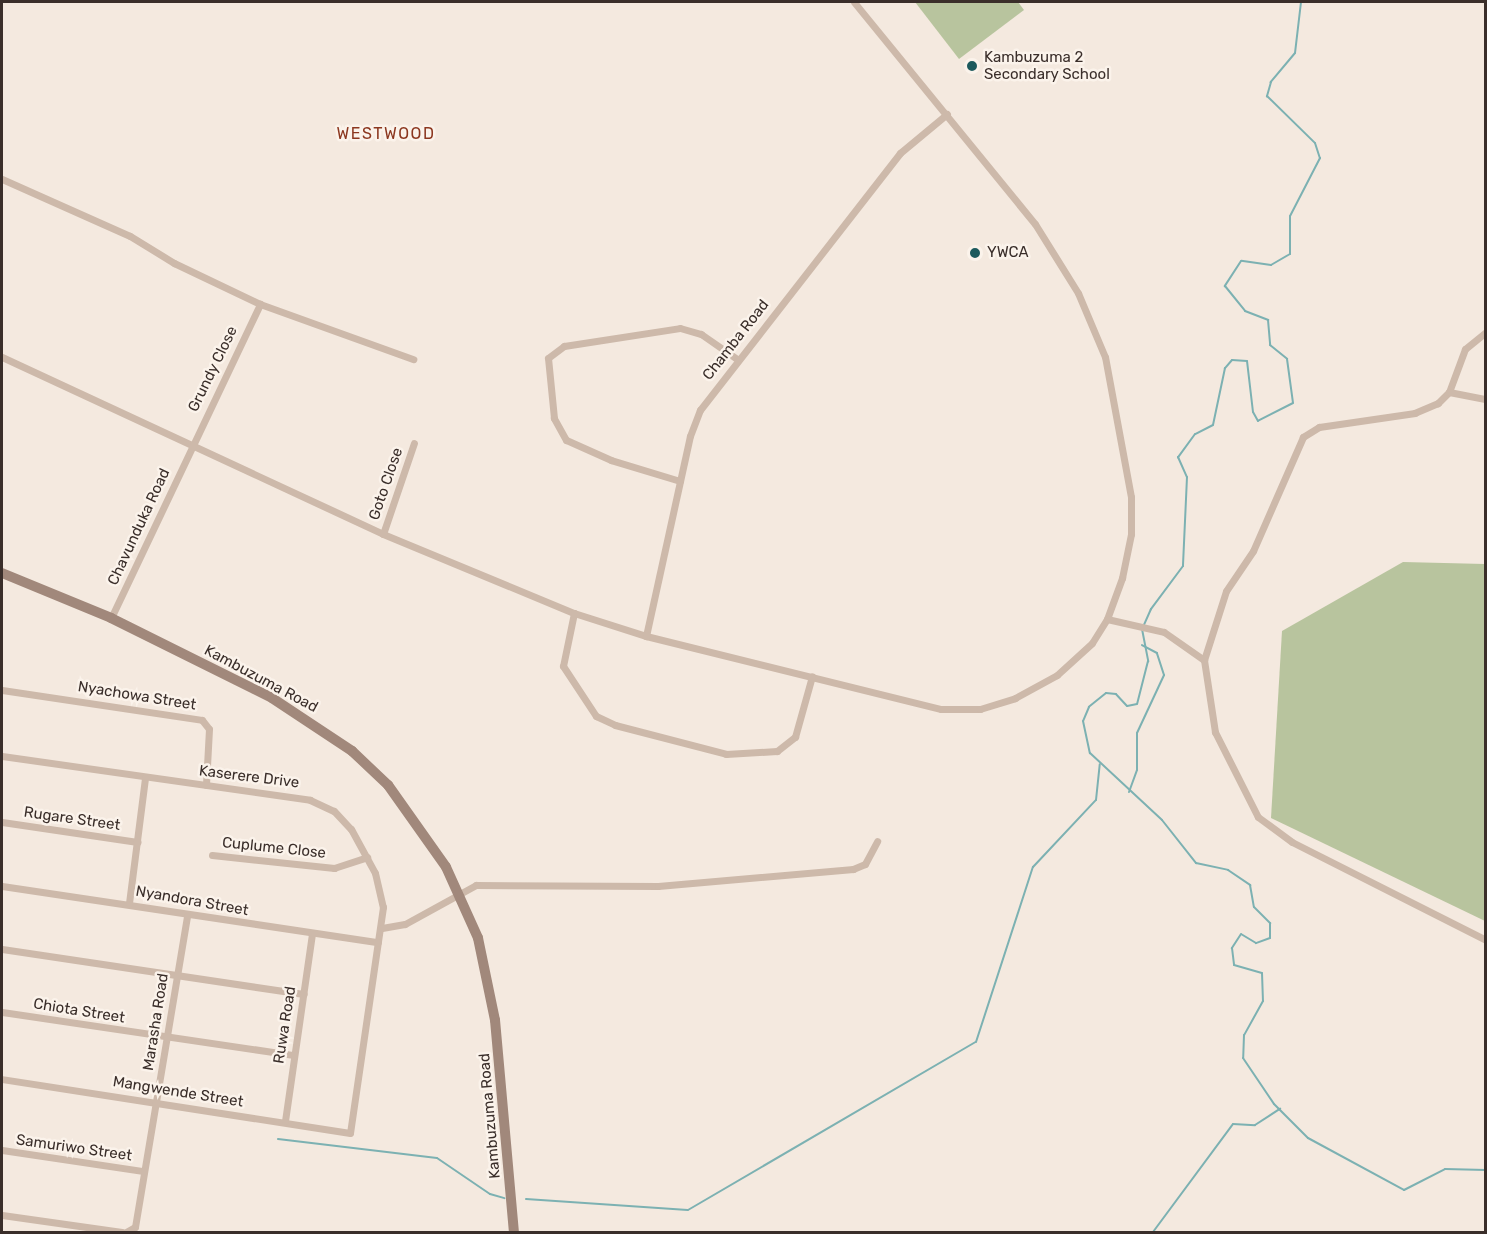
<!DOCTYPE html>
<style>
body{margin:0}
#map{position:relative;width:1487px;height:1234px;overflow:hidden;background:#f4e9df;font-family:Rubik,sans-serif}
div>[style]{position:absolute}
.green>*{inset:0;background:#b8c49e}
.stream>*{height:2px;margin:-1px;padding:0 1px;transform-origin:1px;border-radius:1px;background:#7cb1b2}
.street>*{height:7px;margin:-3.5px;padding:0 3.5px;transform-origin:3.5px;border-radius:3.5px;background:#cdb9aa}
.secondary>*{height:10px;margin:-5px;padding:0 5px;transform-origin:5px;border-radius:5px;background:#a1887b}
.dots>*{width:16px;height:16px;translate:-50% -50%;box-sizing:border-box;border:3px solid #fbf3eb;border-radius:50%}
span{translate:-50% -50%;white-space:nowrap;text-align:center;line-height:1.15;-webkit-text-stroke:5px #fbf3eb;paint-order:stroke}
.poi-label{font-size:15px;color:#3a2e2a}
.left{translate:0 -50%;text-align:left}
.street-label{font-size:15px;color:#3a2e2a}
.neighbourhood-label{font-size:16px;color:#8c371f;letter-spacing:1.5px}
.frame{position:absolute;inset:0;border:3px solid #3a2e2a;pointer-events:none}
</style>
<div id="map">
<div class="green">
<i style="clip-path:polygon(915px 2px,1018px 2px,1024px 10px,959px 59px)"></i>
<i style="clip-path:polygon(1403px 562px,1485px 564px,1485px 921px,1271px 818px,1282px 631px)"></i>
</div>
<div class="stream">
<i style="left:1301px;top:2px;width:51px;rotate:96.7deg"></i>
<i style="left:1295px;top:53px;width:38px;rotate:130deg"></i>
<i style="left:1271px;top:82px;width:15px;rotate:106deg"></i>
<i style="left:1267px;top:96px;width:67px;rotate:44.4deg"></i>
<i style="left:1315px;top:143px;width:16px;rotate:72deg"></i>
<i style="left:1320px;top:158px;width:65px;rotate:117.3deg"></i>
<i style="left:1290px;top:216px;width:38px;rotate:90deg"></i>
<i style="left:1290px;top:254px;width:22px;rotate:150deg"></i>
<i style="left:1271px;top:265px;width:30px;rotate:-172deg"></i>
<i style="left:1241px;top:261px;width:30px;rotate:123deg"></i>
<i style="left:1225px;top:286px;width:32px;rotate:51deg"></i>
<i style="left:1245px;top:311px;width:25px;rotate:21deg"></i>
<i style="left:1268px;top:320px;width:25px;rotate:85deg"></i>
<i style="left:1270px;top:345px;width:22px;rotate:39deg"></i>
<i style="left:1287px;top:359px;width:44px;rotate:82.2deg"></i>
<i style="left:1293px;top:403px;width:39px;rotate:153deg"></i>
<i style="left:1258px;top:421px;width:10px;rotate:-119deg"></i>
<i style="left:1253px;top:412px;width:51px;rotate:-96.7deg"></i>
<i style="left:1247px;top:361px;width:15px;rotate:-176deg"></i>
<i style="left:1232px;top:360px;width:11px;rotate:131deg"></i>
<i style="left:1225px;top:368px;width:58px;rotate:101.9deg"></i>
<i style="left:1213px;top:425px;width:20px;rotate:153deg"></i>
<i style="left:1195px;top:434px;width:29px;rotate:126deg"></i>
<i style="left:1178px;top:457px;width:22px;rotate:66deg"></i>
<i style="left:1187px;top:477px;width:89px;rotate:92.6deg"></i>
<i style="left:1183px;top:566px;width:54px;rotate:126.7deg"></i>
<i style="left:1151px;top:609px;width:22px;rotate:114deg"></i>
<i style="left:1142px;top:629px;width:33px;rotate:79deg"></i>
<i style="left:1148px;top:661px;width:44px;rotate:104.3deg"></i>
<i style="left:1137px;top:704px;width:10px;rotate:169deg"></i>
<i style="left:1127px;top:706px;width:16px;rotate:-133deg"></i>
<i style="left:1116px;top:694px;width:10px;rotate:-174deg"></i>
<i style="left:1106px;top:693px;width:22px;rotate:141deg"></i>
<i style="left:1089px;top:707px;width:15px;rotate:113deg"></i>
<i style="left:1083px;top:721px;width:33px;rotate:78deg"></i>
<i style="left:1090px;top:753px;width:98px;rotate:42.9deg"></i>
<i style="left:1162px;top:820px;width:55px;rotate:51.7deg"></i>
<i style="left:1196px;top:863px;width:33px;rotate:12deg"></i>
<i style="left:1228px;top:870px;width:27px;rotate:34deg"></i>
<i style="left:1250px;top:885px;width:22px;rotate:80deg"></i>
<i style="left:1254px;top:907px;width:23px;rotate:45deg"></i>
<i style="left:1270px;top:923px;width:15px;rotate:90deg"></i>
<i style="left:1270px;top:938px;width:15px;rotate:160deg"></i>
<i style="left:1256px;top:943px;width:17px;rotate:-149deg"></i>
<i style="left:1241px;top:934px;width:17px;rotate:123deg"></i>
<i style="left:1232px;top:948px;width:17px;rotate:83deg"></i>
<i style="left:1234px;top:965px;width:29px;rotate:16deg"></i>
<i style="left:1262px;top:973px;width:28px;rotate:88deg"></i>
<i style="left:1263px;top:1001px;width:39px;rotate:119deg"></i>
<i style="left:1244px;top:1035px;width:23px;rotate:92deg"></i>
<i style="left:1243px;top:1058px;width:55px;rotate:56deg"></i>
<i style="left:1274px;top:1104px;width:48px;rotate:45deg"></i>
<i style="left:1308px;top:1138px;width:109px;rotate:28.4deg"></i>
<i style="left:1404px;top:1190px;width:46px;rotate:-27.1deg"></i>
<i style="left:1445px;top:1169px;width:41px;rotate:1.4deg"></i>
<i style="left:1129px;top:792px;width:23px;rotate:-70deg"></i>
<i style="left:1137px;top:770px;width:37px;rotate:-90deg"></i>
<i style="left:1137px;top:733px;width:64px;rotate:-65deg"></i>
<i style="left:1164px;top:675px;width:23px;rotate:-108deg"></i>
<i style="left:1157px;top:653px;width:17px;rotate:-152deg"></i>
<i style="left:278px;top:1139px;width:160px;rotate:6.8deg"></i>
<i style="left:437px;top:1158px;width:64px;rotate:34.2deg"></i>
<i style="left:490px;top:1194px;width:15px;rotate:16deg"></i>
<i style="left:526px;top:1199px;width:162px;rotate:3.9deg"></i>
<i style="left:688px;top:1210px;width:333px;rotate:-30.3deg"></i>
<i style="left:976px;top:1042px;width:184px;rotate:-72deg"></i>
<i style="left:1033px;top:867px;width:92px;rotate:-46.8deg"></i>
<i style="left:1096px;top:800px;width:36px;rotate:-84deg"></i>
<i style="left:1153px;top:1232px;width:134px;rotate:-53.5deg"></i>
<i style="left:1233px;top:1124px;width:22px;rotate:3deg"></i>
<i style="left:1255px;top:1125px;width:30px;rotate:-33deg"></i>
</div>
<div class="street">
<i style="left:2px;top:179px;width:140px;rotate:24deg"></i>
<i style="left:130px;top:236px;width:52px;rotate:31.5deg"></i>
<i style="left:174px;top:263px;width:95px;rotate:25.5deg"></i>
<i style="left:260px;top:304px;width:163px;rotate:19.8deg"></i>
<i style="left:1486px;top:332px;width:27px;rotate:141deg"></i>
<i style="left:1465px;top:349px;width:46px;rotate:110.4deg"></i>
<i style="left:1449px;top:392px;width:16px;rotate:135deg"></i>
<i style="left:1438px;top:403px;width:25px;rotate:157deg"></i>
<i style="left:1415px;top:413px;width:97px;rotate:171.7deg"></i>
<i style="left:1319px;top:427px;width:19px;rotate:148deg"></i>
<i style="left:1303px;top:437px;width:124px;rotate:113.7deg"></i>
<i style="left:1253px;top:551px;width:48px;rotate:124deg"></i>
<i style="left:1226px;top:591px;width:72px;rotate:107.7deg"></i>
<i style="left:1204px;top:660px;width:73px;rotate:81.3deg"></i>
<i style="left:1215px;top:732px;width:95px;rotate:63.2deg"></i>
<i style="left:1258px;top:817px;width:42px;rotate:36.3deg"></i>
<i style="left:1292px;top:842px;width:217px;rotate:26.8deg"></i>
<i style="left:2px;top:357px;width:420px;rotate:24.9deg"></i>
<i style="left:383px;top:534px;width:207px;rotate:22.5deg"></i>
<i style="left:574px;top:613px;width:76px;rotate:17.7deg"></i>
<i style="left:646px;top:636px;width:304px;rotate:13.9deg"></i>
<i style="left:941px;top:709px;width:39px"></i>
<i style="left:980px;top:709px;width:37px;rotate:-17deg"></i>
<i style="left:1015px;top:698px;width:48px;rotate:-28.7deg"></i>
<i style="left:1057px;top:675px;width:47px;rotate:-42.4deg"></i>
<i style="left:1092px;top:643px;width:28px;rotate:-58deg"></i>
<i style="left:1107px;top:619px;width:44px;rotate:-69.9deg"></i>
<i style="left:1122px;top:578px;width:45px;rotate:-78.4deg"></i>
<i style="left:1131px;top:534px;width:37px;rotate:-90deg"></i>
<i style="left:1131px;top:497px;width:142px;rotate:-100.5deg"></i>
<i style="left:1105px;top:357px;width:69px;rotate:-112.9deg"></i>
<i style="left:1078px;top:293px;width:81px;rotate:-121.9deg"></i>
<i style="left:1035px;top:224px;width:286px;rotate:-129.2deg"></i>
<i style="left:1449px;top:392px;width:38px;rotate:11deg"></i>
<i style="left:680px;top:481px;width:72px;rotate:-163.1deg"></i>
<i style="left:611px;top:460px;width:49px;rotate:-156deg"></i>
<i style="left:566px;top:440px;width:25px;rotate:-119deg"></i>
<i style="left:554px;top:418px;width:60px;rotate:-95.7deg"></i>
<i style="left:548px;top:358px;width:20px;rotate:-37deg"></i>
<i style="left:564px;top:346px;width:117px;rotate:-8.8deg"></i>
<i style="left:680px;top:328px;width:22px;rotate:16deg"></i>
<i style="left:701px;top:334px;width:44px;rotate:34.8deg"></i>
<i style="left:383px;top:534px;width:96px;rotate:-71.2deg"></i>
<i style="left:574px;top:613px;width:54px;rotate:101.7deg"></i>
<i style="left:563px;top:666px;width:60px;rotate:56.6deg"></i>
<i style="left:596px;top:716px;width:21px;rotate:25deg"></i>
<i style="left:615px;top:725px;width:115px;rotate:14.6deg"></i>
<i style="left:726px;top:754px;width:51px;rotate:-3.4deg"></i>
<i style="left:777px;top:751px;width:23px;rotate:-38deg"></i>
<i style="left:795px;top:737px;width:63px;rotate:-74.4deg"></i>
<i style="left:111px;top:618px;width:348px;rotate:-64.6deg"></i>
<i style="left:1107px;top:619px;width:58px;rotate:12.8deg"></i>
<i style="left:1164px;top:632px;width:49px;rotate:35deg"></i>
<i style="left:646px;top:636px;width:205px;rotate:-77.6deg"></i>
<i style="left:690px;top:436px;width:28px;rotate:-69deg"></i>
<i style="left:700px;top:410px;width:326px;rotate:-52.1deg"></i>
<i style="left:900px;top:153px;width:61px;rotate:-39.7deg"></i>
<i style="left:2px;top:690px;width:202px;rotate:8.5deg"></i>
<i style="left:202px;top:720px;width:11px;rotate:52deg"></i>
<i style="left:209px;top:729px;width:56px;rotate:93.1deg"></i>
<i style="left:2px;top:756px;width:311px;rotate:8.1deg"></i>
<i style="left:310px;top:800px;width:26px;rotate:25deg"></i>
<i style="left:334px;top:811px;width:25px;rotate:47deg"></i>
<i style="left:351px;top:829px;width:50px;rotate:61.4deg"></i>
<i style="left:375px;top:873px;width:35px;rotate:77deg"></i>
<i style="left:383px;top:907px;width:228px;rotate:98.3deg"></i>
<i style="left:350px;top:1133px;width:352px;rotate:-171.2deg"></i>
<i style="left:2px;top:822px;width:137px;rotate:8.4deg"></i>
<i style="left:212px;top:855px;width:123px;rotate:6.1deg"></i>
<i style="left:334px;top:868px;width:35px;rotate:-18deg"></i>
<i style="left:2px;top:886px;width:380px;rotate:8.5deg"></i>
<i style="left:129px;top:903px;width:126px;rotate:-82.7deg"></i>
<i style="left:382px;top:928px;width:23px;rotate:-10deg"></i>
<i style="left:405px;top:924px;width:81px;rotate:-28.8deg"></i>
<i style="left:476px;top:885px;width:182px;rotate:0.3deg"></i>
<i style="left:658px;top:886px;width:196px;rotate:-5deg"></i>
<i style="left:853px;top:869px;width:13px;rotate:-23deg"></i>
<i style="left:865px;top:864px;width:26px;rotate:-62deg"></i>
<i style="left:2px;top:949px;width:305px;rotate:8.5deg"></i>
<i style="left:2px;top:1012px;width:295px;rotate:8.4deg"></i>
<i style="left:285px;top:1121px;width:190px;rotate:-81.8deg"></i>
<i style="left:2px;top:1150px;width:143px;rotate:8.5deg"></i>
<i style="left:2px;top:1215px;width:121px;rotate:8.1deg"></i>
<i style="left:126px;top:1232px;width:10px;rotate:-29deg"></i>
<i style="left:135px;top:1227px;width:315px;rotate:-80.5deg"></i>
</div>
<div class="secondary">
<i style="left:2px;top:573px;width:118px;rotate:22.4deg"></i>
<i style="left:111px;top:618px;width:180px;rotate:26.4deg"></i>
<i style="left:272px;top:698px;width:96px;rotate:33.5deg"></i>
<i style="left:352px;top:751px;width:50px;rotate:43.4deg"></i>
<i style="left:388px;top:785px;width:100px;rotate:54.7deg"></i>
<i style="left:446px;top:867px;width:78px;rotate:65.7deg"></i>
<i style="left:478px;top:938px;width:84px;rotate:78.3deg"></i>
<i style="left:495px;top:1020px;width:213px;rotate:84.9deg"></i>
</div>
<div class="dots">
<i style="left:972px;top:66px;background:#1d5a5d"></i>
<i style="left:975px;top:253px;background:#1d5a5d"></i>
</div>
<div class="poi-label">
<span class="left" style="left:984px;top:66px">Kambuzuma 2<br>Secondary School</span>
<span class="left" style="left:987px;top:253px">YWCA</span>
</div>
<div class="street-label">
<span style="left:736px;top:340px;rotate:-52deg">Chamba Road</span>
<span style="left:213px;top:369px;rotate:-64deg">Grundy Close</span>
<span style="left:386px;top:484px;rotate:-71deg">Goto Close</span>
<span style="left:139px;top:527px;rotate:-65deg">Chavunduka Road</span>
<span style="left:261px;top:679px;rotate:28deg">Kambuzuma Road</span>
<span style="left:137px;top:696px;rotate:9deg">Nyachowa Street</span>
<span style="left:249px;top:777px;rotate:7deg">Kaserere Drive</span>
<span style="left:72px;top:819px;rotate:8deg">Rugare Street</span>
<span style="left:274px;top:848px;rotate:6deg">Cuplume Close</span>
<span style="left:192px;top:901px;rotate:10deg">Nyandora Street</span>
<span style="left:79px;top:1011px;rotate:9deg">Chiota Street</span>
<span style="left:156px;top:1022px;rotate:-81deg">Marasha Road</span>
<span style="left:285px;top:1025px;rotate:-81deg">Ruwa Road</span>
<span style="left:178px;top:1092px;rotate:9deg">Mangwende Street</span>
<span style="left:490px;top:1116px;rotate:-95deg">Kambuzuma Road</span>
<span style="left:74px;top:1148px;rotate:8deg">Samuriwo Street</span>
</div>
<div class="neighbourhood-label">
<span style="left:386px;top:134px">WESTWOOD</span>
</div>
<div class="frame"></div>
</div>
